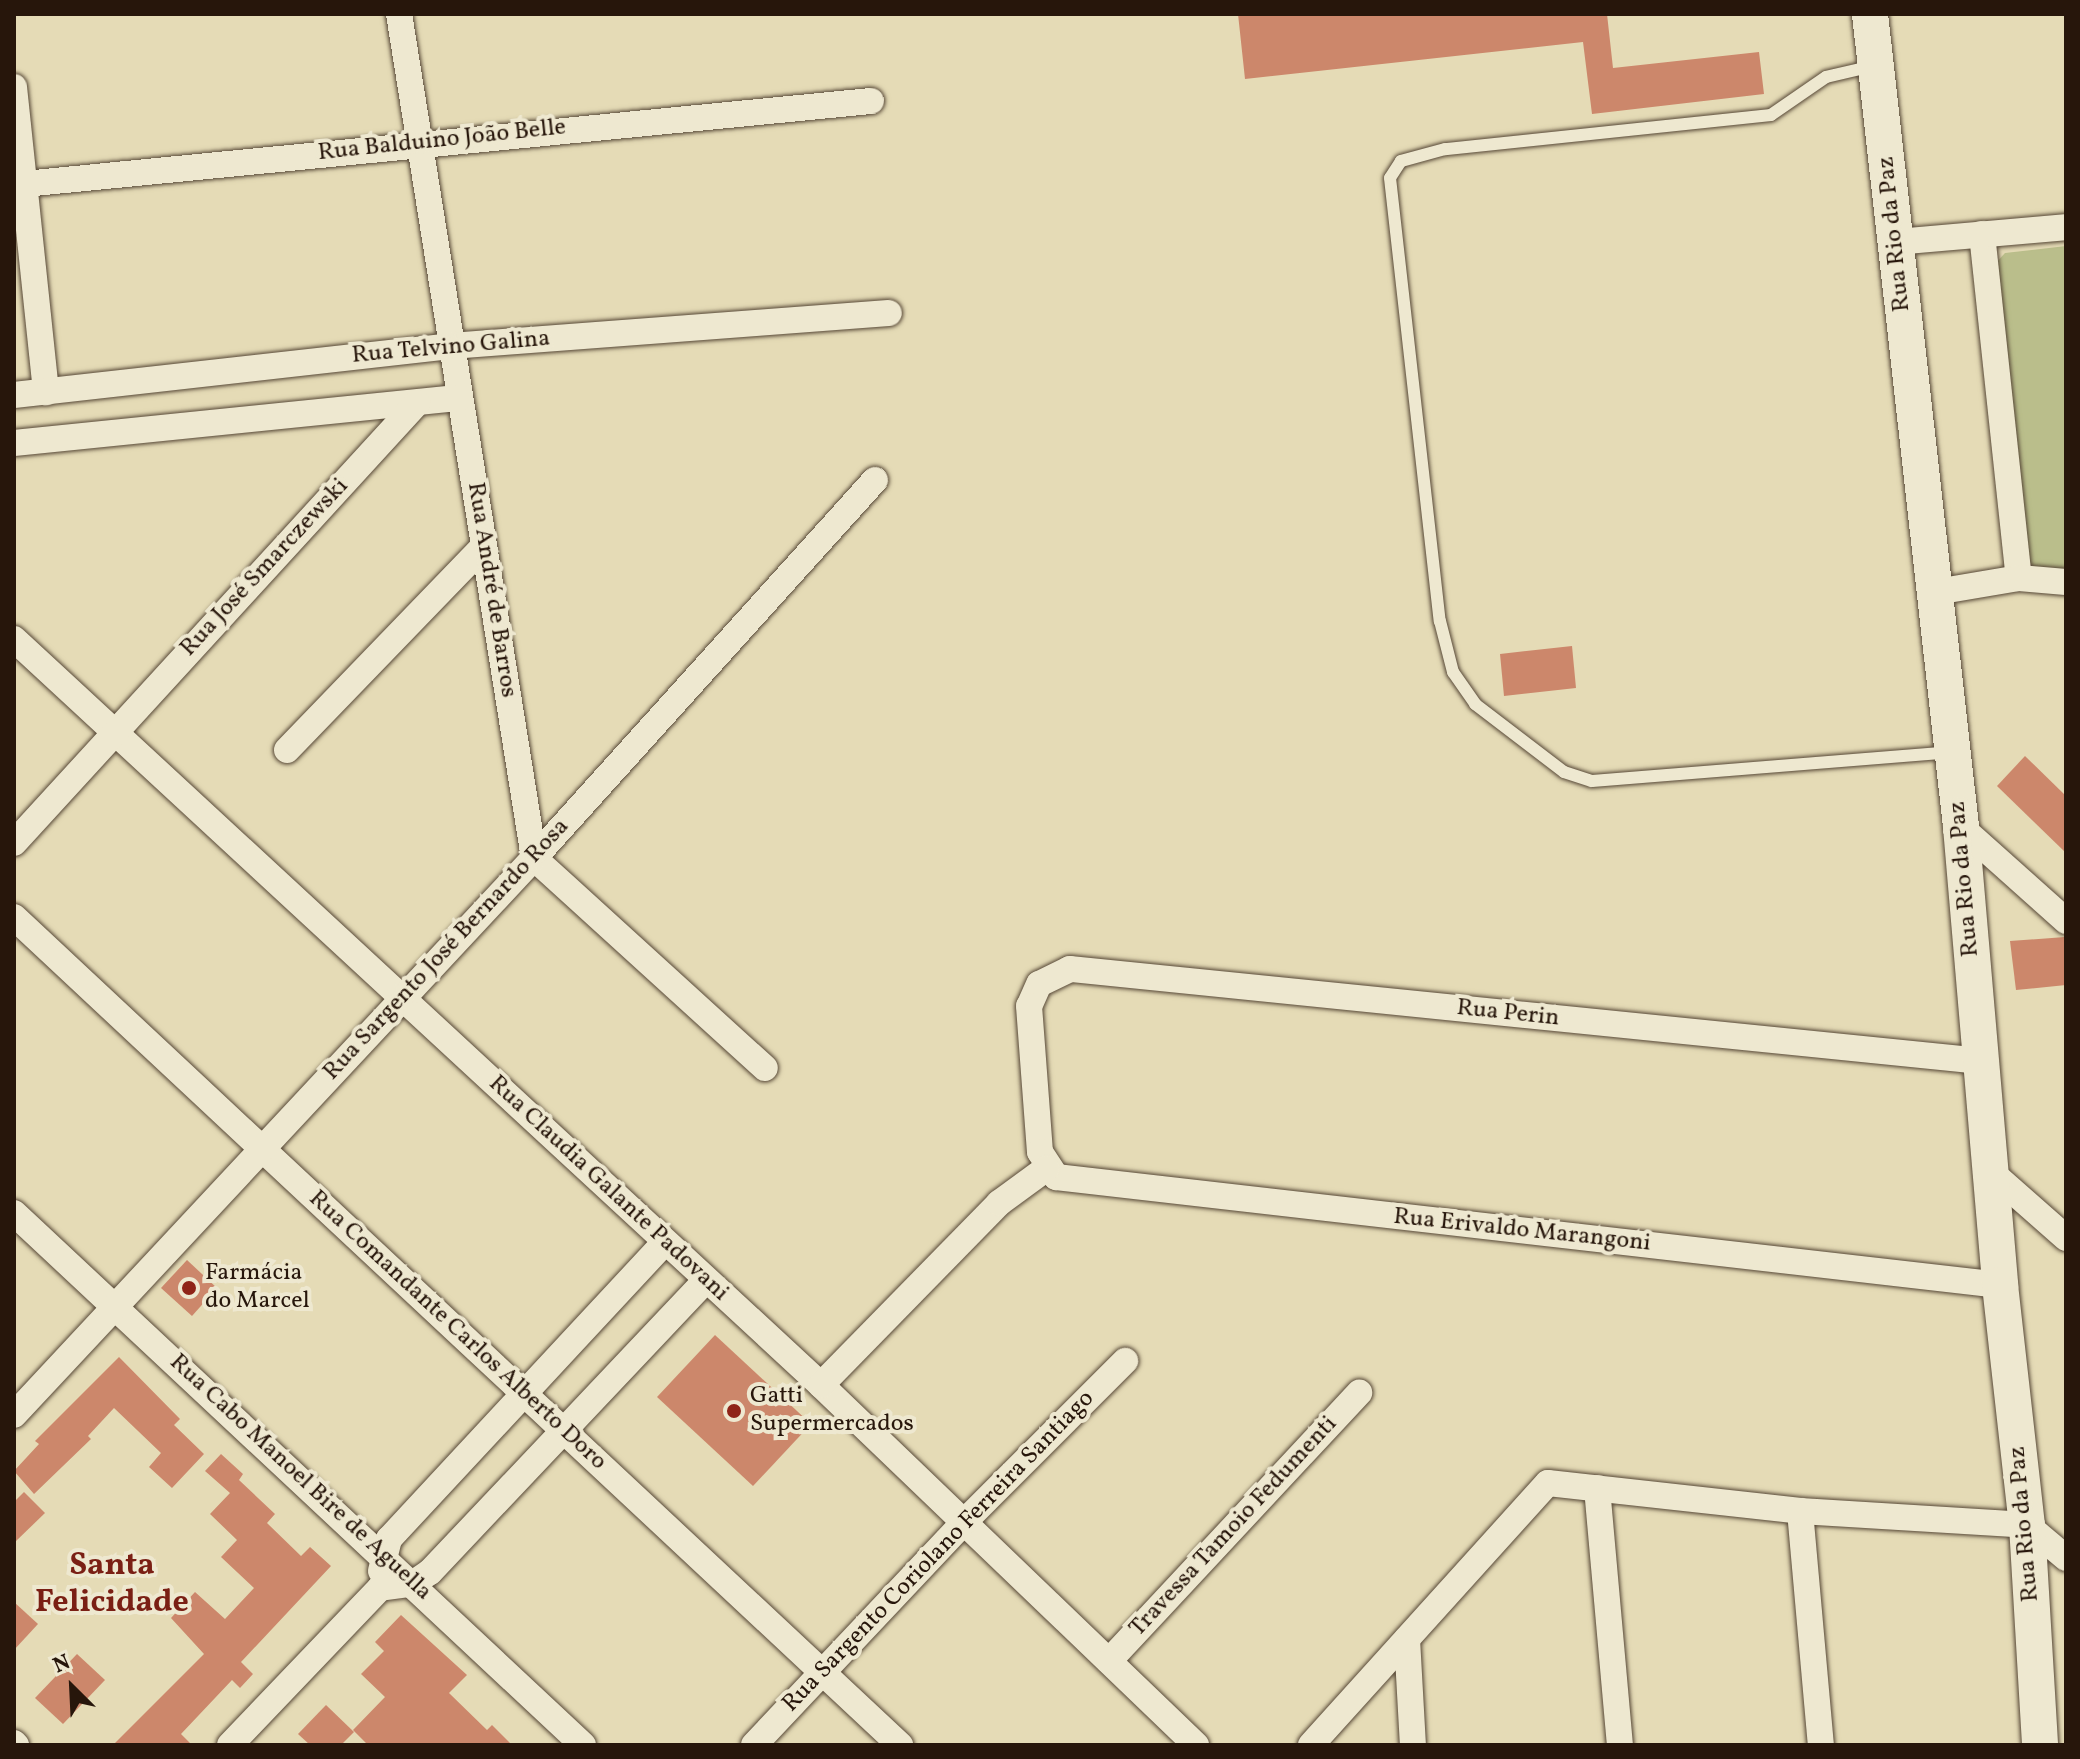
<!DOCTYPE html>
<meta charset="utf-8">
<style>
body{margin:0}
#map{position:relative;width:2080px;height:1759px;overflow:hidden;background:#e5dbb6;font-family:Vollkorn,serif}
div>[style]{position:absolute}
.green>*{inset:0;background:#babe8b}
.building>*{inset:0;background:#cc876b}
.roads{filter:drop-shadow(0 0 2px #564736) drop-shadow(0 0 2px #564736)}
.lane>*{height:12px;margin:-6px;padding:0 6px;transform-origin:6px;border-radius:6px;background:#eee8d0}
.street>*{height:26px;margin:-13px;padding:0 13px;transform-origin:13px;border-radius:13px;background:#eee8d0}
.secondary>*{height:36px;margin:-18px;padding:0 18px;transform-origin:18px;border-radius:18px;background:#eee8d0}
.dots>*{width:22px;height:22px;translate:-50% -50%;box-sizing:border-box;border:4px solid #eee8d0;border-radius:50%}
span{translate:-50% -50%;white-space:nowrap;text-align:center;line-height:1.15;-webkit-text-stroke:8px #eee8d0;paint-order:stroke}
.street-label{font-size:24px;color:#27160b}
.poi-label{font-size:24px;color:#27160b}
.left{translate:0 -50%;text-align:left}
.district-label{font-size:32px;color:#7a1f14;font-weight:700}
.frame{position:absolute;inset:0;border:16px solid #27160b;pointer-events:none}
.north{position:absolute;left:32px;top:1647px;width:80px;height:80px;-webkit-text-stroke:6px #eee8d0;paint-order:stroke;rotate:336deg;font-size:22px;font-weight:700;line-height:32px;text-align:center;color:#27160b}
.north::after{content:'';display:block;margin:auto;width:28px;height:36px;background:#27160b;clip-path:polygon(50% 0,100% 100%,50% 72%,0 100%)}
</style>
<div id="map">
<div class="green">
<i style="clip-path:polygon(2066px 246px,2066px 569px,2036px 569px,2029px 562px,1995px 264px,2005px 253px)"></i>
</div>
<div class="building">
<i style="clip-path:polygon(1238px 14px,1607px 14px,1613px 68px,1759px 52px,1764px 94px,1592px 114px,1583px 42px,1245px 79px)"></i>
<i style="clip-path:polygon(1572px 646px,1576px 688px,1504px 696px,1500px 654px)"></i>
<i style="clip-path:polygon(2025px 756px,2066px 796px,2066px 853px,1997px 786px)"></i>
<i style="clip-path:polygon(2065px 937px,2066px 985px,2016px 990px,2010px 941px)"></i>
<i style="clip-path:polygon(187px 1260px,217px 1288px,192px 1316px,161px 1288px)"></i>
<i style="clip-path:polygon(715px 1335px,811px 1424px,753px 1486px,657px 1397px)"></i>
<i style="clip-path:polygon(119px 1357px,180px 1419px,174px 1425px,204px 1454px,172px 1488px,149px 1467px,161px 1453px,114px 1408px,88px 1436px,91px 1439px,34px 1494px,14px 1471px,39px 1444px,35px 1441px)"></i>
<i style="clip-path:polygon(221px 1454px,243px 1474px,239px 1480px,275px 1514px,267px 1523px,301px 1556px,310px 1547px,331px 1566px,241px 1662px,253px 1674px,240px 1688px,232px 1680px,181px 1734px,192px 1745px,113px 1745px,204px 1654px,171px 1618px,195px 1592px,225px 1619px,254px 1588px,221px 1557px,237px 1540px,210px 1514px,230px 1493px,205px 1471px)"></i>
<i style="clip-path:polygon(24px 1492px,45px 1513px,14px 1543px,14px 1502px)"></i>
<i style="clip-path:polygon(14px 1602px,38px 1624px,14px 1650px)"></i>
<i style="clip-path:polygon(401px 1615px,467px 1675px,449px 1693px,487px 1730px,492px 1725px,512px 1745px,368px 1745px,353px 1730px,385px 1697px,361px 1674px,384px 1651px,375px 1642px)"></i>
<i style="clip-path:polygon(77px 1654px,105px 1680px,63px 1724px,35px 1698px)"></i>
<i style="clip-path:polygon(326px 1705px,354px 1732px,341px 1745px,310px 1745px,298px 1734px)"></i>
</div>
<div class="roads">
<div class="lane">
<i style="left:1873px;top:66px;width:48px;rotate:166.8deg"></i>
<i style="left:1826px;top:77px;width:67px;rotate:145.4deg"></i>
<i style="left:1771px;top:115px;width:328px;rotate:174deg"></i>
<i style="left:1445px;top:149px;width:46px;rotate:164.7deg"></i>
<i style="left:1401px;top:161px;width:20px;rotate:123deg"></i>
<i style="left:1390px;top:178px;width:446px;rotate:83.6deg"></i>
<i style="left:1440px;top:621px;width:53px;rotate:75.7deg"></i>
<i style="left:1453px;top:672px;width:39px;rotate:55deg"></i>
<i style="left:1475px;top:704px;width:112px;rotate:37.4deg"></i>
<i style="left:1564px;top:772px;width:29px;rotate:18deg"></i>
<i style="left:1592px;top:781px;width:359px;rotate:-4.6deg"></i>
</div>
<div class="street">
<i style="left:399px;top:14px;width:855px;rotate:80.91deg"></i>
<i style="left:534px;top:858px;width:312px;rotate:42.3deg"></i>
<i style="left:14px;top:87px;width:307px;rotate:84deg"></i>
<i style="left:14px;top:185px;width:861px;rotate:-5.6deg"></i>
<i style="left:1982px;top:234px;width:346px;rotate:83.9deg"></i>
<i style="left:1896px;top:242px;width:171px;rotate:-5deg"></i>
<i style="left:14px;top:395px;width:439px;rotate:-6.4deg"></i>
<i style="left:450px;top:346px;width:440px;rotate:-4.3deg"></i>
<i style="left:14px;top:443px;width:448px;rotate:-5.8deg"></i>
<i style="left:1936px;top:592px;width:84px;rotate:-9.6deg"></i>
<i style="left:2019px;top:578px;width:47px;rotate:4.9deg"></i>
<i style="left:14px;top:639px;width:1099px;rotate:42.75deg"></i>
<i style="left:821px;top:1385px;width:520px;rotate:43.83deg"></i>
<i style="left:287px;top:750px;width:282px;rotate:-46deg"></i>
<i style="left:1961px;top:827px;width:141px;rotate:41.8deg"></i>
<i style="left:14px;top:843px;width:597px;rotate:-47.51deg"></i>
<i style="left:14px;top:917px;width:1213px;rotate:43.06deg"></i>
<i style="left:1981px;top:1061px;width:916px;rotate:-174.23deg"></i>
<i style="left:1070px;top:969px;width:34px;rotate:154deg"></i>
<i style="left:1039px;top:984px;width:24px;rotate:114deg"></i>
<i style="left:1029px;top:1006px;width:146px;rotate:85.7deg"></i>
<i style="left:1040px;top:1152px;width:30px;rotate:57deg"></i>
<i style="left:1056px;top:1177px;width:950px;rotate:6.53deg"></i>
<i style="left:1990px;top:1171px;width:101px;rotate:41.4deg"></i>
<i style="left:14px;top:1213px;width:779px;rotate:43.08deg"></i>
<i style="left:821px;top:1385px;width:255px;rotate:-45.6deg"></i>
<i style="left:999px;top:1203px;width:59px;rotate:-36.1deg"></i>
<i style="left:14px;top:1415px;width:762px;rotate:-46.97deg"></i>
<i style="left:534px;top:858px;width:509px;rotate:-47.95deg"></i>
<i style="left:1597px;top:1488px;width:258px;rotate:84.9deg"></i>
<i style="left:1800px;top:1511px;width:235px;rotate:84.9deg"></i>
<i style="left:381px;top:1571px;width:33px;rotate:-76deg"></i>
<i style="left:389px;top:1539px;width:403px;rotate:-47.1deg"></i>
<i style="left:1407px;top:1639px;width:106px;rotate:86.8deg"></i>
<i style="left:1109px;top:1661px;width:367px;rotate:-47deg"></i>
<i style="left:14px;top:1743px;width:3px;rotate:45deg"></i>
<i style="left:230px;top:1745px;width:217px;rotate:-46.3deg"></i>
<i style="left:380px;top:1588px;width:34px;rotate:-8deg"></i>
<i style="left:414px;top:1583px;width:19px;rotate:-35deg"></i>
<i style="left:430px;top:1572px;width:402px;rotate:-46.6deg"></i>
<i style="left:754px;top:1745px;width:306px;rotate:-46.7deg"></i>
<i style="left:964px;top:1522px;width:228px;rotate:-45deg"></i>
<i style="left:1311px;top:1745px;width:353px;rotate:-47.9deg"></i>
<i style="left:1548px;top:1483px;width:254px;rotate:6.3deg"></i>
<i style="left:1800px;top:1511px;width:227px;rotate:3.5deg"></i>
<i style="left:2027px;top:1525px;width:51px;rotate:40.2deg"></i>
</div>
<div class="secondary">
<i style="left:1870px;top:14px;width:818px;rotate:83.61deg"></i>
<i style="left:1961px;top:827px;width:460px;rotate:85.1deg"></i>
<i style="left:2000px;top:1285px;width:242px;rotate:83.6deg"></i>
<i style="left:2027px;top:1525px;width:220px;rotate:86.6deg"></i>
</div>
</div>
<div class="dots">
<i style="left:189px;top:1288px;background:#8f2418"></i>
<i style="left:734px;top:1411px;background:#8f2418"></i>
</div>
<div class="street-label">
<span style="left:442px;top:141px;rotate:-6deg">Rua Balduino João Belle</span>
<span style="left:1895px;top:234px;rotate:-96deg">Rua Rio da Paz</span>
<span style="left:451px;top:348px;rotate:-5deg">Rua Telvino Galina</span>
<span style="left:265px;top:568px;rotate:-47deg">Rua José Smarczewski</span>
<span style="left:491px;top:590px;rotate:81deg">Rua André de Barros</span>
<span style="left:1965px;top:879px;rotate:-95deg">Rua Rio da Paz</span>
<span style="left:447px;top:950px;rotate:-47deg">Rua Sargento José Bernardo Rosa</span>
<span style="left:1508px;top:1014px;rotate:6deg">Rua Perin</span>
<span style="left:608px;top:1189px;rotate:43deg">Rua Claudia Galante Padovani</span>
<span style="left:1522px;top:1231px;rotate:6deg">Rua Erivaldo Marangoni</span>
<span style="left:457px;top:1331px;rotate:43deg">Rua Comandante Carlos Alberto Doro</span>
<span style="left:300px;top:1478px;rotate:43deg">Rua Cabo Manoel Bire de Aguella</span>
<span style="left:2025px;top:1524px;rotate:-95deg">Rua Rio da Paz</span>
<span style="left:1234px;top:1527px;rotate:-47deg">Travessa Tamoio Fedumenti</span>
<span style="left:939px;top:1552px;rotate:-46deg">Rua Sargento Coriolano Ferreira Santiago</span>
</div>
<div class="poi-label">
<span class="left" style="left:205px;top:1288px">Farmácia<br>do Marcel</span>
<span class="left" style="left:750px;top:1411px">Gatti<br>Supermercados</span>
</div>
<div class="district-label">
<span style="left:112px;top:1585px">Santa<br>Felicidade</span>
</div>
<div class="frame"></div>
<div class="north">N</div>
</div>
